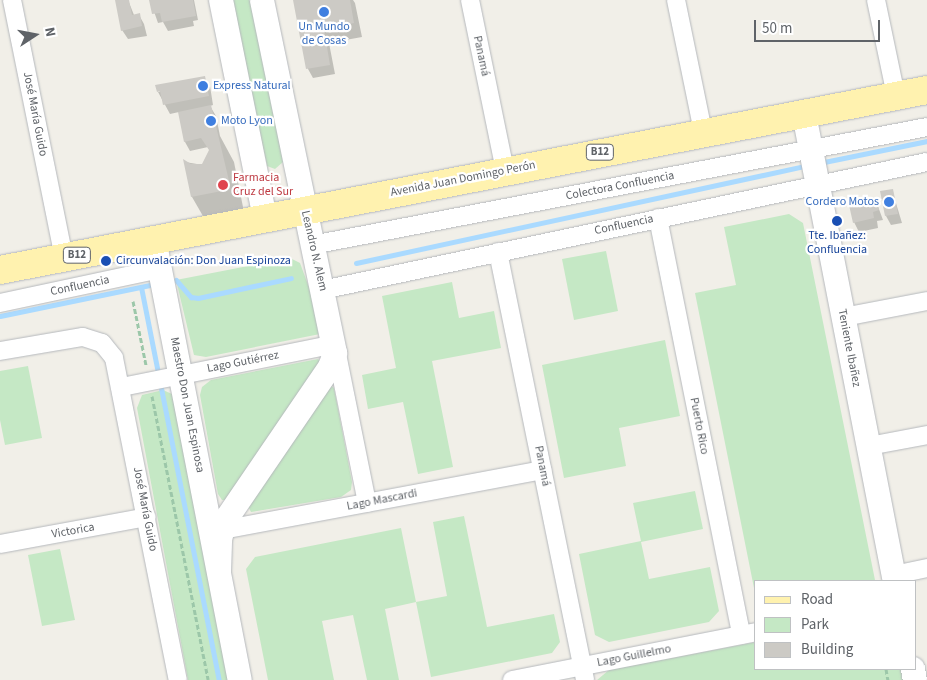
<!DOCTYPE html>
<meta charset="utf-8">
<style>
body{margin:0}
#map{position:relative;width:927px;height:680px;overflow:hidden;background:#f1efe8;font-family:"Source Sans 3",sans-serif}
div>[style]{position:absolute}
.green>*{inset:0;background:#c5e8c5}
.shadow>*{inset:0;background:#0003}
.stream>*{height:5px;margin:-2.5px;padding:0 2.5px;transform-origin:2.5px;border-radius:2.5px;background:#aadaff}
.building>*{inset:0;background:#cccac5}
.path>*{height:3px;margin-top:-1.5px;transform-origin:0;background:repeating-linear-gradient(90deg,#9cc7a9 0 5px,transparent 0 7.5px)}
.roads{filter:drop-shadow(0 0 1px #b5b8bc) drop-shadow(0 0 1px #b5b8bc)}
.street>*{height:18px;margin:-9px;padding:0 9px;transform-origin:9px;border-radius:9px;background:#fff}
.secondary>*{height:24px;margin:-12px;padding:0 12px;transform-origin:12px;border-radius:12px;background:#fff}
.primary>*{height:28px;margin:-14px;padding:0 14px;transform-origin:14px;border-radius:14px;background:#fff2af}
.dots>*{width:14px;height:14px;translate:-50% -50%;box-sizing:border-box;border:2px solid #fff;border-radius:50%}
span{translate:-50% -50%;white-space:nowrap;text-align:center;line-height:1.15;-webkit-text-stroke:4.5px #fff;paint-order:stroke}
.shield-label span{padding:1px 4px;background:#fff;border:1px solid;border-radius:4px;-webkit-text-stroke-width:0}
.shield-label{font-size:11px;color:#5f6368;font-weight:700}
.shop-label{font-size:12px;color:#366cbe}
.left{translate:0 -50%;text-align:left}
.right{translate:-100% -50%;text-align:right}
.street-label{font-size:12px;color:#5f6368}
.health-label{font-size:12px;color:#be3a42}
.transit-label{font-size:12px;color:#164399}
.legend{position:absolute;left:754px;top:580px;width:162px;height:90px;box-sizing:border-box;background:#fff;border:1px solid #bfc1c3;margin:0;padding:6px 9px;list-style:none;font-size:15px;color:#5f6368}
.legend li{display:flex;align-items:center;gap:10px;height:25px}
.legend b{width:25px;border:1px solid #bfc1c3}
.north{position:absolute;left:10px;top:10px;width:50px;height:50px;-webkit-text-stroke:4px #fff;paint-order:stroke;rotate:79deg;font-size:14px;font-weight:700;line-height:20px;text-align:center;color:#5f6368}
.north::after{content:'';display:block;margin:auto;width:18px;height:22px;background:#5f6368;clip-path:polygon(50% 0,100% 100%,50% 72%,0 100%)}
.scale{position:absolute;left:754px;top:20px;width:126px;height:22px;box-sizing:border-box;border:2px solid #5f6368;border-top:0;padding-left:6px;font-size:15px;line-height:18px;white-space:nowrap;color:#5f6368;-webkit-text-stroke:4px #fff;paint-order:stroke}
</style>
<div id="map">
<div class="green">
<i style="clip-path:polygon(232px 0,254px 0,283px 162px,275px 169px,267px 166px)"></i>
<i style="clip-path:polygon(789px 214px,803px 223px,875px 580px,756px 581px,756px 598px,695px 293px,736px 285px,724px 227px)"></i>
<i style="clip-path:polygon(606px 251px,618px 311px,574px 320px,562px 259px)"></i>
<i style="clip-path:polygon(290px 258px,300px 263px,318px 312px,320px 334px,206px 357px,194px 355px,176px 280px)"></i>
<i style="clip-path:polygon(452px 282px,459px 318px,494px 311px,501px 348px,432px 361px,453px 467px,418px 474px,403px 402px,368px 409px,362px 375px,396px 368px,382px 296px)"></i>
<i style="clip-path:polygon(665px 340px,680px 416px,619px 428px,626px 466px,564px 478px,542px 365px)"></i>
<i style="clip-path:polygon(318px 359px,321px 362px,227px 500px,222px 500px,218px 494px,200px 395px,202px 387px,211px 380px)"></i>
<i style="clip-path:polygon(28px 366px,42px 438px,5px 445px,0 420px,0 371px)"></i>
<i style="clip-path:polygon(330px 385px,334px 388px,352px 482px,351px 490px,341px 497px,251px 512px,247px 504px)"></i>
<i style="clip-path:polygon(163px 390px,172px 394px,175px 401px,232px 680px,188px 680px,137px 408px,142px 395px)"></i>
<i style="clip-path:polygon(695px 491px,703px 529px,641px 542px,649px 579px,710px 567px,719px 611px,709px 622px,609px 642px,595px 635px,579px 554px,641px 541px,633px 503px)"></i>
<i style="clip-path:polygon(464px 516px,487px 627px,554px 614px,560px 642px,552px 653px,431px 677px,416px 602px,385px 609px,399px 680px,367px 680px,353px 615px,322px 621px,334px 680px,268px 680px,246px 569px,255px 557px,401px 528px,416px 602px,447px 596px,433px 522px)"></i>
<i style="clip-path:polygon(60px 549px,75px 620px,42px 626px,28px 555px)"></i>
<i style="clip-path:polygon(756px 642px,756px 669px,902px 669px,904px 680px,597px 680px,609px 670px)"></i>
</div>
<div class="shadow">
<i style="clip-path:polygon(116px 0,128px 0,134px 15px,139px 15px,144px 24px,147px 36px,128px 39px,122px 30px)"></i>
<i style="clip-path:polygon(150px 0,194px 0,198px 20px,193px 21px,194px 26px,168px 31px,163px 22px,158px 23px)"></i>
<i style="clip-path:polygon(295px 0,353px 0,355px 3px,362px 37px,329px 43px,335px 74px,313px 78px,308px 69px)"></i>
<i style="clip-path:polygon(204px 77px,210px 86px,213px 105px,210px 106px,216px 116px,220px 136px,234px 162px,244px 212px,207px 223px,192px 197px,185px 162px,203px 165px,211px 153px,208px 147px,190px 151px,185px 142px,179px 112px,170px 114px,158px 92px)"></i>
<i style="clip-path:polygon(892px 190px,902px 223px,891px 225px,886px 216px)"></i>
<i style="clip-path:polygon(876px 201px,883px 220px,877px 221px,878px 228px,859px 232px,854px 222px)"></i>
</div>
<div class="stream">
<i style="left:824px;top:162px;width:105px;rotate:-11.5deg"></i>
<i style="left:356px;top:263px;width:457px;rotate:-12.2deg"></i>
<i style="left:176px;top:280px;width:23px;rotate:49deg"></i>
<i style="left:191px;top:297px;width:7px;rotate:8deg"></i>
<i style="left:198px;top:298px;width:95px;rotate:-12.1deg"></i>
<i style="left:141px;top:287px;width:401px;rotate:78.8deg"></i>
<i style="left:0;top:316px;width:153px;rotate:-11.7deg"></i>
</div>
<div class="building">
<i style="clip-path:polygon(115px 0,129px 0,132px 15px,140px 13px,142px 26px,121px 31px)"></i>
<i style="clip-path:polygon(149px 0,193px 0,196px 16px,162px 22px,160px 13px,152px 14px)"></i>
<i style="clip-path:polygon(293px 0,350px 0,354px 23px,324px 29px,330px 65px,306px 69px)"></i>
<i style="clip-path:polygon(205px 76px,209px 96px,163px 105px,160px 91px,157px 92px,155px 85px)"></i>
<i style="clip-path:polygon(211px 105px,230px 185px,227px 190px,191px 197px,183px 159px,191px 164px,202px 164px,209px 150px,201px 138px,184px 142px,178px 112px)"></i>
<i style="clip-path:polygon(893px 189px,898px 214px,885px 216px,880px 191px)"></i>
<i style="clip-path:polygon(876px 199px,879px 210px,873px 212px,874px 218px,853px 223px,849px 205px)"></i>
</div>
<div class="path">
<i style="left:133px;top:301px;width:65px;rotate:78.5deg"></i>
<i style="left:152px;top:396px;width:289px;rotate:78.8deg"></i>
<i style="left:886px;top:669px;width:11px;rotate:80deg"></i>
</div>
<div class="roads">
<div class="street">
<i style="left:12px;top:0;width:262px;rotate:78.6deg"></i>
<i style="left:470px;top:0;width:175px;rotate:78.4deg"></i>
<i style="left:676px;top:0;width:135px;rotate:78.4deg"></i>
<i style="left:876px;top:0;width:98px;rotate:78.2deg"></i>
<i style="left:658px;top:218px;width:425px;rotate:78.7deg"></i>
<i style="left:312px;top:245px;width:626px;rotate:-10.86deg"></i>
<i style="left:498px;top:252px;width:437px;rotate:78.5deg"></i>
<i style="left:322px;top:290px;width:618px;rotate:-11.95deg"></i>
<i style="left:0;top:303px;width:164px;rotate:-12deg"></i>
<i style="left:844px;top:317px;width:85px;rotate:-10.9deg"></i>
<i style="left:0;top:351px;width:84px;rotate:-9.6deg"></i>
<i style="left:83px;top:337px;width:20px;rotate:18deg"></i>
<i style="left:102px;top:343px;width:19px;rotate:51deg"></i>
<i style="left:114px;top:358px;width:328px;rotate:78.8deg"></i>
<i style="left:122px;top:387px;width:217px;rotate:-11.4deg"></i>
<i style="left:335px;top:344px;width:162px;rotate:78.6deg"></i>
<i style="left:869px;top:446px;width:59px;rotate:-10.7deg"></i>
<i style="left:222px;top:530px;width:326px;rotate:-10.6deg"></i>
<i style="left:0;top:544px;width:149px;rotate:-10.4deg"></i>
<i style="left:894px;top:575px;width:34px;rotate:-12deg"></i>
<i style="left:512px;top:680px;width:249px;rotate:-11.1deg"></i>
</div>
<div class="secondary">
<i style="left:221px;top:0;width:222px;rotate:78.6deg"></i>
<i style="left:804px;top:114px;width:476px;rotate:79deg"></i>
<i style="left:154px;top:239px;width:449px;rotate:79deg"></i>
<i style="left:219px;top:571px;width:32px;rotate:-88deg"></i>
<i style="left:220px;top:539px;width:19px;rotate:-74deg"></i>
<i style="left:225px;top:521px;width:186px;rotate:-55.7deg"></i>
<i style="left:330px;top:367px;width:15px;rotate:-70deg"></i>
<i style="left:335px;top:353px;width:360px;rotate:-101.7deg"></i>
<i style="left:913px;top:669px;width:11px;rotate:80deg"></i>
</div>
<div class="primary">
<i style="left:0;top:270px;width:944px;rotate:-10.99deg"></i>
</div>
</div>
<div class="dots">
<i style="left:324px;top:12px;background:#3f7fe0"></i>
<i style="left:203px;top:86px;background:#3f7fe0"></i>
<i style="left:211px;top:121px;background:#3f7fe0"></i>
<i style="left:223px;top:185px;background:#e0444e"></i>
<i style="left:889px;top:202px;background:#3f7fe0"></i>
<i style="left:837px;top:221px;background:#1a4fb4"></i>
<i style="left:106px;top:261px;background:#1a4fb4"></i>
</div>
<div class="shield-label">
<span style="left:600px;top:152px">B12</span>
<span style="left:77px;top:255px">B12</span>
</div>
<div class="shop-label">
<span style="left:324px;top:34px">Un Mundo<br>de Cosas</span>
<span class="left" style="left:213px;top:86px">Express Natural</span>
<span class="left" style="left:221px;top:121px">Moto Lyon</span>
<span class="right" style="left:879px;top:202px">Cordero Motos</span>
</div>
<div class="street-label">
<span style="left:481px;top:56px;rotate:78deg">Panamá</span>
<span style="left:35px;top:114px;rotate:79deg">José María Guido</span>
<span style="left:463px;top:179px;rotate:-11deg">Avenida Juan Domingo Perón</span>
<span style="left:620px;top:186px;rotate:-11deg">Colectora Confluencia</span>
<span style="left:624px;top:225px;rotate:-12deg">Confluencia</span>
<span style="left:314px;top:251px;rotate:77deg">Leandro N. Alem</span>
<span style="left:80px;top:286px;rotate:-12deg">Confluencia</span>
<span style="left:849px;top:348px;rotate:79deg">Teniente Ibañez</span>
<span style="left:243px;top:362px;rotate:-11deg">Lago Gutiérrez</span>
<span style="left:187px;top:405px;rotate:79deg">Maestro Don Juan Espinosa</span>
<span style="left:699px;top:426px;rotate:79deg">Puerto Rico</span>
<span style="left:542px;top:466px;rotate:79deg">Panamá</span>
<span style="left:382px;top:500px;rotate:-11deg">Lago Mascardi</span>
<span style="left:145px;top:509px;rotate:79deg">José María Guido</span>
<span style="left:73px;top:531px;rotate:-10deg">Victorica</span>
<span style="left:634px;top:656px;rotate:-11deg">Lago Guillelmo</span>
</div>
<div class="health-label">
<span class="left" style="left:233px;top:185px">Farmacia<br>Cruz del Sur</span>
</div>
<div class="transit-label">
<span style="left:837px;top:243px">Tte. Ibañez:<br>Confluencia</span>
<span class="left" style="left:116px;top:261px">Circunvalación: Don Juan Espinoza</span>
</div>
<ul class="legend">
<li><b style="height:6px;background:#fff2af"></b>Road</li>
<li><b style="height:14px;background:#c5e8c5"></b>Park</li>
<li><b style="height:14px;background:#cccac5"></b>Building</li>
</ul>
<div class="north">N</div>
<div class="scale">50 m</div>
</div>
